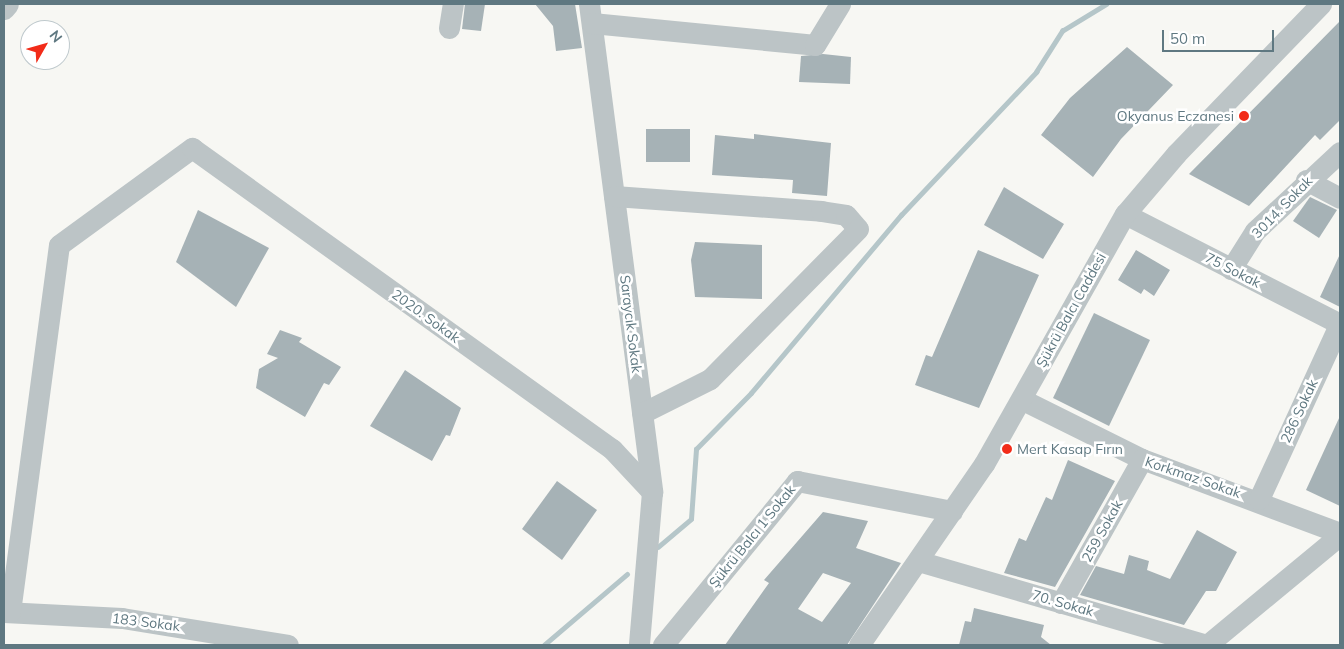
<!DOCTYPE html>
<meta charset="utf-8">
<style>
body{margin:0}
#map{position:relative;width:1344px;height:649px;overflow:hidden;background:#f7f7f3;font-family:Mulish,sans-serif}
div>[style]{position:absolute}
.stream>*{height:4.5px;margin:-2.25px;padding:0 2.25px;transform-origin:2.25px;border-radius:2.25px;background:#b5c6c9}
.building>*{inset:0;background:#a6b2b6}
.minor>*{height:21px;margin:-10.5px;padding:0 10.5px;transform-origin:10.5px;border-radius:10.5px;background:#bcc4c6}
.dots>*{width:14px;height:14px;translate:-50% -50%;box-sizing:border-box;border:2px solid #fff;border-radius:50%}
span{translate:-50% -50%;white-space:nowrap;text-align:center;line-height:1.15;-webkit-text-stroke:5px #fff;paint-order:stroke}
.poi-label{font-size:14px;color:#5f7881}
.right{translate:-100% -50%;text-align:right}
.left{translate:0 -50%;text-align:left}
.street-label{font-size:14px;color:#5f7881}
.frame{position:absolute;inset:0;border:5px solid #5f7881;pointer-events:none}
.north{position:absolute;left:20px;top:20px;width:50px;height:50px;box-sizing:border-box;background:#fff;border:1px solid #bfc9cd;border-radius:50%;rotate:52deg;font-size:14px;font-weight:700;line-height:20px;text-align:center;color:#5f7881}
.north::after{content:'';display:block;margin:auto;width:18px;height:22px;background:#f22c19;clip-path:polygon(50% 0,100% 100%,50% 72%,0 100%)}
.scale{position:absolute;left:1162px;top:30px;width:112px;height:22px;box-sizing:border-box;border:2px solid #5f7881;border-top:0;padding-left:6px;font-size:15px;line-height:18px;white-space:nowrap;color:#5f7881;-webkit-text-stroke:4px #fff;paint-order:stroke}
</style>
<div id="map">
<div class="stream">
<i style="left:658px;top:547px;width:43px;rotate:-40.3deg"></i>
<i style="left:691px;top:519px;width:70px;rotate:-85.9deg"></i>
<i style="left:696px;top:449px;width:78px;rotate:-45.5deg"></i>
<i style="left:751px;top:393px;width:233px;rotate:-49.9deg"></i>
<i style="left:901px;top:215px;width:197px;rotate:-46.6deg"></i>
<i style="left:1036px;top:72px;width:49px;rotate:-57.6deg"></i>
<i style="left:1062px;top:31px;width:52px;rotate:-31.5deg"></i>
<i style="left:544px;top:645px;width:109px;rotate:-40.5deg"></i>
</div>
<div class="building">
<i style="clip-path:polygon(465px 4px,485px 4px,481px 31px,462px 29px)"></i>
<i style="clip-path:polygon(535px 4px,575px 4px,582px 48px,556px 51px,553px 26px)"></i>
<i style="clip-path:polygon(1340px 21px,1340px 120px,1320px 140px,1315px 135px,1249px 206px,1189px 174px)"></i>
<i style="clip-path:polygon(1127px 47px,1173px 85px,1121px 139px,1093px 177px,1041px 135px,1070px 98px)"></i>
<i style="clip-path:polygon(823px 54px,851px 57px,850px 84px,799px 82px,801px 56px)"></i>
<i style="clip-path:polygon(646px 129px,690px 129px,690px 162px,646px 162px)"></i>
<i style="clip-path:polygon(754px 134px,831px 143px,827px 196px,792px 193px,793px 180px,712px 175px,715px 135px,754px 139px)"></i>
<i style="clip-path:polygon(1004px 187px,1064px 224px,1043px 259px,984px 225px)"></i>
<i style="clip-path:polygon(1310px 197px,1337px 210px,1319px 238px,1293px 221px)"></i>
<i style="clip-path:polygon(198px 210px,269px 248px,236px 307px,176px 262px)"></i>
<i style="clip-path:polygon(695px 242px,762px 245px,762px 299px,695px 297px,691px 260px)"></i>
<i style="clip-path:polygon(978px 250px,1039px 275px,979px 408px,915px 385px,926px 355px,932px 357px)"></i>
<i style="clip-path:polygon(1136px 250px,1170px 270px,1154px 296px,1144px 289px,1141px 294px,1118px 280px)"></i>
<i style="clip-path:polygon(1340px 254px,1340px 307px,1320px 297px)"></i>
<i style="clip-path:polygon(1094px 313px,1150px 340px,1109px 426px,1053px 398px)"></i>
<i style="clip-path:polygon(280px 330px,302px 338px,299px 342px,341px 367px,329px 385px,324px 383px,305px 417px,256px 388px,259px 369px,278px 358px,267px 354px)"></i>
<i style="clip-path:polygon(405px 370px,461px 408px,450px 436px,446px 435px,432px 461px,370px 426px)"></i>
<i style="clip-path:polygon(1340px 416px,1340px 506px,1306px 490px)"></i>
<i style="clip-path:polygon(1068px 460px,1115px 481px,1055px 587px,1004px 573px,1019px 538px,1026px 541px,1046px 497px,1052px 500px)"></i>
<i style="clip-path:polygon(557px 481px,597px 510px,562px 560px,522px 529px)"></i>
<i style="clip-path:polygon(evenodd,823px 512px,868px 521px,856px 548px,901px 563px,847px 645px,725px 645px,769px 583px,764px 580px,823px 512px,823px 573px,851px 583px,822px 622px,798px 609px,823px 573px)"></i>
<i style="clip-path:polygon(1197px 530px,1237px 552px,1216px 591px,1206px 591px,1184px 625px,1080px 595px,1096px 566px,1124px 574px,1129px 555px,1149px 561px,1147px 570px,1170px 579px)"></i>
<i style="clip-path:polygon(974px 608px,1044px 625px,1041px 637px,1051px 645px,959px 645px,965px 621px,971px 622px)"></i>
</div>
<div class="minor">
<i style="left:589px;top:4px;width:492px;rotate:82.6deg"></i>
<i style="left:652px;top:492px;width:154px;rotate:94.9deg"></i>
<i style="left:4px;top:9px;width:6px;rotate:-51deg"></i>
<i style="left:592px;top:23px;width:224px;rotate:5.6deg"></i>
<i style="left:815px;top:45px;width:48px;rotate:-58.6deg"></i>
<i style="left:449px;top:28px;width:24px;rotate:-81deg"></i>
<i style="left:1306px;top:180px;width:38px;rotate:28deg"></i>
<i style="left:614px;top:196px;width:208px;rotate:4.1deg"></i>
<i style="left:821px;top:211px;width:25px;rotate:9deg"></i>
<i style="left:846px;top:215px;width:18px;rotate:49deg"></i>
<i style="left:858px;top:229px;width:211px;rotate:134.6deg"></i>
<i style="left:710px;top:379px;width:76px;rotate:153.4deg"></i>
<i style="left:1125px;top:214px;width:242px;rotate:27.1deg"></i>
<i style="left:1231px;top:269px;width:45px;rotate:-57.7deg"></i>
<i style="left:1255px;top:231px;width:116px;rotate:-42.9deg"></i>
<i style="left:1023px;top:400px;width:133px;rotate:26.4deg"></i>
<i style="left:1142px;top:459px;width:211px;rotate:20.5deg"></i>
<i style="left:1259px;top:499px;width:194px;rotate:-65.3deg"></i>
<i style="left:918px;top:561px;width:301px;rotate:16.2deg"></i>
<i style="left:1061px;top:603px;width:165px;rotate:-60.6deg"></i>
<i style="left:4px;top:612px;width:118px;rotate:2.9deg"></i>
<i style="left:122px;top:618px;width:168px;rotate:9.2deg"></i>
<i style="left:10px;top:612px;width:370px;rotate:-82.4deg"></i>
<i style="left:59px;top:245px;width:165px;rotate:-36.1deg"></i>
<i style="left:192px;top:148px;width:517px;rotate:35.63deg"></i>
<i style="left:612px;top:449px;width:59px;rotate:47.1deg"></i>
<i style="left:663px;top:645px;width:212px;rotate:-50.7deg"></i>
<i style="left:797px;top:481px;width:158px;rotate:11deg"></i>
<i style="left:859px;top:645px;width:220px;rotate:-55.4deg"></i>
<i style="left:984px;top:464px;width:287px;rotate:-60.6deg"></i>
<i style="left:1125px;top:214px;width:79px;rotate:-49.6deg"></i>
<i style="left:1176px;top:154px;width:209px;rotate:-46deg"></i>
<i style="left:1207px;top:645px;width:173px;rotate:-39.6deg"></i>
</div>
<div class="dots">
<i style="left:1244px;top:116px;background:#f22c19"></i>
<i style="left:1007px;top:449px;background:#f22c19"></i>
</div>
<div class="poi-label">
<span class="right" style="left:1234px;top:116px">Okyanus Eczanesi</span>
<span class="left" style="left:1017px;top:449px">Mert Kasap Fırın</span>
</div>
<div class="street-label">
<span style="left:1282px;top:207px;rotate:-46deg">3014. Sokak</span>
<span style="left:1233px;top:270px;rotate:27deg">75 Sokak</span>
<span style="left:1071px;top:310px;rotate:-61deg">Şükrü Balcı Caddesi</span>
<span style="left:426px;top:316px;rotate:36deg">2020. Sokak</span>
<span style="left:631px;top:324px;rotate:83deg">Saraycık Sokak</span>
<span style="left:1299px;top:411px;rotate:-65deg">286 Sokak</span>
<span style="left:1193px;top:477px;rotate:19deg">Korkmaz Sokak</span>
<span style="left:1102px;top:531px;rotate:-61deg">259 Sokak</span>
<span style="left:752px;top:536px;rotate:-51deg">Şükrü Balcı 1 Sokak</span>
<span style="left:1063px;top:603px;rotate:16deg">70. Sokak</span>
<span style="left:146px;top:622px;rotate:7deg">183 Sokak</span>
</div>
<div class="frame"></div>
<div class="north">N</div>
<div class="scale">50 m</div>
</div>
